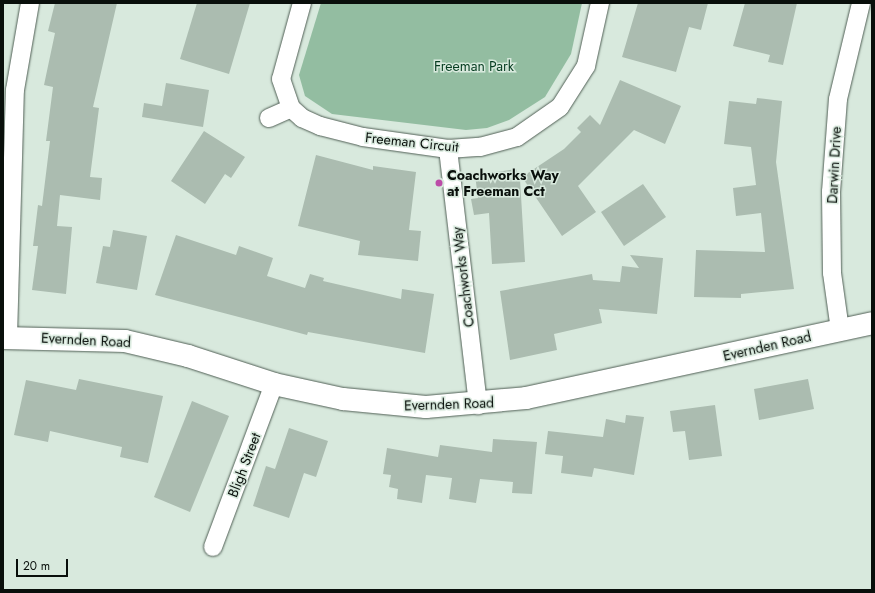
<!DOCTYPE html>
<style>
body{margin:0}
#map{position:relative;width:875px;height:593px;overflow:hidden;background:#d8e9dd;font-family:Jost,sans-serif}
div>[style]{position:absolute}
.green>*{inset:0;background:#93bda1}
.building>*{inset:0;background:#abbcb0}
.roads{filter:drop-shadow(0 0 1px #505f55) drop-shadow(0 0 1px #505f55)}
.minor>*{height:18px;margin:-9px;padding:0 9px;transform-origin:9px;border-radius:9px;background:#fff}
.tertiary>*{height:22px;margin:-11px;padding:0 11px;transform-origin:11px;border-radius:11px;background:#fff}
.dots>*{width:11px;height:11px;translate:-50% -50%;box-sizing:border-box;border:2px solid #d8e9dd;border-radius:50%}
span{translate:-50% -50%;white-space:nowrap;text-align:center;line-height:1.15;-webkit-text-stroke:3px #d8e9dd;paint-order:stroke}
.park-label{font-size:14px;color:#063d21}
.street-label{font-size:14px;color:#090f0b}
.poi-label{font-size:14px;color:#090f0b;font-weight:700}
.left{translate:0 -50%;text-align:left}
.frame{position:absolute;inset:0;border:4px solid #090f0b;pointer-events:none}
.scale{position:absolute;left:16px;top:559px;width:52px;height:18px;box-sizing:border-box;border:2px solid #090f0b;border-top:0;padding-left:5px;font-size:12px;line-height:14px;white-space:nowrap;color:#090f0b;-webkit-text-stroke:3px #d8e9dd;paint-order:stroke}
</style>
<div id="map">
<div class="green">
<i style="clip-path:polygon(321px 3px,582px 3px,571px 54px,545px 97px,509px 120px,487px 128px,466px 130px,332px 114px,305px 96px,299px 75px)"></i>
</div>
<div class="building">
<i style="clip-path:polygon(55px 3px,117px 3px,93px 107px,99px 108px,90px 177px,102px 178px,100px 200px,60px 195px,57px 226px,72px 227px,66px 294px,32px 290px,38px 246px,33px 246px,38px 205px,42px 206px,50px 141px,46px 141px,53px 87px,44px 85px,55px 33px,48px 31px)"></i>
<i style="clip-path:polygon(197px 3px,250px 3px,229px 74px,180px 59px)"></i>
<i style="clip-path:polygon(638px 3px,708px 3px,701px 30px,689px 27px,676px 72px,622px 57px)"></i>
<i style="clip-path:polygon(745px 3px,797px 3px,783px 65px,768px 62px,770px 55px,733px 46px)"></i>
<i style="clip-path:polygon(620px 80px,681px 106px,665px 144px,634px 130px,578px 186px,596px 212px,562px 236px,522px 177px,564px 149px,581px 132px,577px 128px,590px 115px,600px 125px)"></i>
<i style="clip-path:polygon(166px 83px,209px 90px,203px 127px,142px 117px,144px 103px,162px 106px)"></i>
<i style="clip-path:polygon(757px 98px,782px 101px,776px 162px,794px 289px,741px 294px,741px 298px,694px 297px,696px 250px,765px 252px,761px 213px,736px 216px,733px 188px,756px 185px,751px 147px,724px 144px,729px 101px,756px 104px)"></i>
<i style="clip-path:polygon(204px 131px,245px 157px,231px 178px,225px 174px,205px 204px,171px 181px)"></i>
<i style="clip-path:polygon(316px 155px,373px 170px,373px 166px,416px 172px,409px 230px,421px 231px,418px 261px,358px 255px,360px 241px,298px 226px)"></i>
<i style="clip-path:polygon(516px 169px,520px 179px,525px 262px,492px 264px,489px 213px,474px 215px,471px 199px,478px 198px,475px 175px)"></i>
<i style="clip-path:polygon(643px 184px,666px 217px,624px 246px,601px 212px)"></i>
<i style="clip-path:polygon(113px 230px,147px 236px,137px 290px,96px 283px,103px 246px,110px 247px)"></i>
<i style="clip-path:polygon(176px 235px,236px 255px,239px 246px,273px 258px,267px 276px,305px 288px,310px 274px,324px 278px,323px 281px,401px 299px,402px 289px,434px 294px,425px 353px,308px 332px,307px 335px,155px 295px)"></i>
<i style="clip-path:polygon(630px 255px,663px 258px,657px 314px,599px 309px,602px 323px,554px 334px,557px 350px,510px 360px,500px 291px,592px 274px,593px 280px,620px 282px,622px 266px,639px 268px)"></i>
<i style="clip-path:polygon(79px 379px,163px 396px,148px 463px,120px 457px,122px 447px,50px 431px,48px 442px,14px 435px,26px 380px,76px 390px)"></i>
<i style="clip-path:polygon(808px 379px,814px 409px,759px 420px,754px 389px)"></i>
<i style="clip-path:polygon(192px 401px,229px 416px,190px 512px,154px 497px)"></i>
<i style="clip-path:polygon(715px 405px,722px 456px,689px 460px,685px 431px,673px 432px,670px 411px)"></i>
<i style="clip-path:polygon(626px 415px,644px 417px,634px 475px,594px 468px,592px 477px,561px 473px,563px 456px,545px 454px,548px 431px,603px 437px,606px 419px,625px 423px)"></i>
<i style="clip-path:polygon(289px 428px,328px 441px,316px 477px,304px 473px,289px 518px,253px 506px,266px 466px,275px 469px)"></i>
<i style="clip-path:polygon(493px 439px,537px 442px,532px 494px,512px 493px,513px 482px,480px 479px,476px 503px,449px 499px,452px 478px,426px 475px,422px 503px,397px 499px,398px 489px,389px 487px,391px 475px,383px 474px,387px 448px,438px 457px,440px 445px,492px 452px)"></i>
</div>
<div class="roads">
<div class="minor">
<i style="left:302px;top:3px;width:79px;rotate:105.4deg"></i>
<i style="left:281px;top:79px;width:31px;rotate:71deg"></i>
<i style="left:291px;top:108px;width:15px;rotate:42deg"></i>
<i style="left:302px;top:118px;width:20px;rotate:24deg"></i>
<i style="left:320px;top:126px;width:44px;rotate:14.3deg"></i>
<i style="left:363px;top:137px;width:86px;rotate:8deg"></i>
<i style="left:448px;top:149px;width:32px;rotate:-4deg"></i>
<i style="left:480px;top:147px;width:38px;rotate:-15deg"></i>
<i style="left:517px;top:137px;width:52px;rotate:-34.9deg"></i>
<i style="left:560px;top:107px;width:49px;rotate:-57.6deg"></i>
<i style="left:586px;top:66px;width:65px;rotate:-77.5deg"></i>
<i style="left:269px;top:118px;width:24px;rotate:-24deg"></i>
<i style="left:448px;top:149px;width:258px;rotate:83.3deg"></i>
<i style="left:840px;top:330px;width:58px;rotate:-98deg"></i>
<i style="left:832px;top:273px;width:81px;rotate:-90.7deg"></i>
<i style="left:831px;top:192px;width:93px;rotate:-85.7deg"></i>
<i style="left:838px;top:99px;width:99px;rotate:-76.5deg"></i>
<i style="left:8px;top:337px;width:247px;rotate:-88.4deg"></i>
<i style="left:15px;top:90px;width:88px;rotate:-80.2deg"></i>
<i style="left:213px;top:547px;width:174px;rotate:-69.5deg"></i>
</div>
<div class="tertiary">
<i style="left:3px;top:338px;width:122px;rotate:1.4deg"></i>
<i style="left:125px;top:341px;width:65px;rotate:13.4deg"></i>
<i style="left:188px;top:356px;width:90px;rotate:18deg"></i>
<i style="left:274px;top:384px;width:71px;rotate:12.3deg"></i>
<i style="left:343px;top:399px;width:83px;rotate:5.5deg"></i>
<i style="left:426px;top:407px;width:100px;rotate:-5.1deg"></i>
<i style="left:526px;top:398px;width:354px;rotate:-12.2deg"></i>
</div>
</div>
<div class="dots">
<i style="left:439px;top:183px;background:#bc4ca8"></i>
</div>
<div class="park-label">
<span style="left:474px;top:66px">Freeman Park</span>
</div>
<div class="street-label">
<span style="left:412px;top:142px;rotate:6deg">Freeman Circuit</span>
<span style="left:834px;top:165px;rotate:-87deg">Darwin Drive</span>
<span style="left:463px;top:277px;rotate:-97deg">Coachworks Way</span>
<span style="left:86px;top:340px;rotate:3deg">Evernden Road</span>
<span style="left:767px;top:346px;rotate:-13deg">Evernden Road</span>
<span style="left:449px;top:404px;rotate:-2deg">Evernden Road</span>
<span style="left:244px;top:465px;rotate:-69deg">Bligh Street</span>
</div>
<div class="poi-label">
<span class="left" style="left:447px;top:183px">Coachworks Way<br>at Freeman Cct</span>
</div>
<div class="frame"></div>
<div class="scale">20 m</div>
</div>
